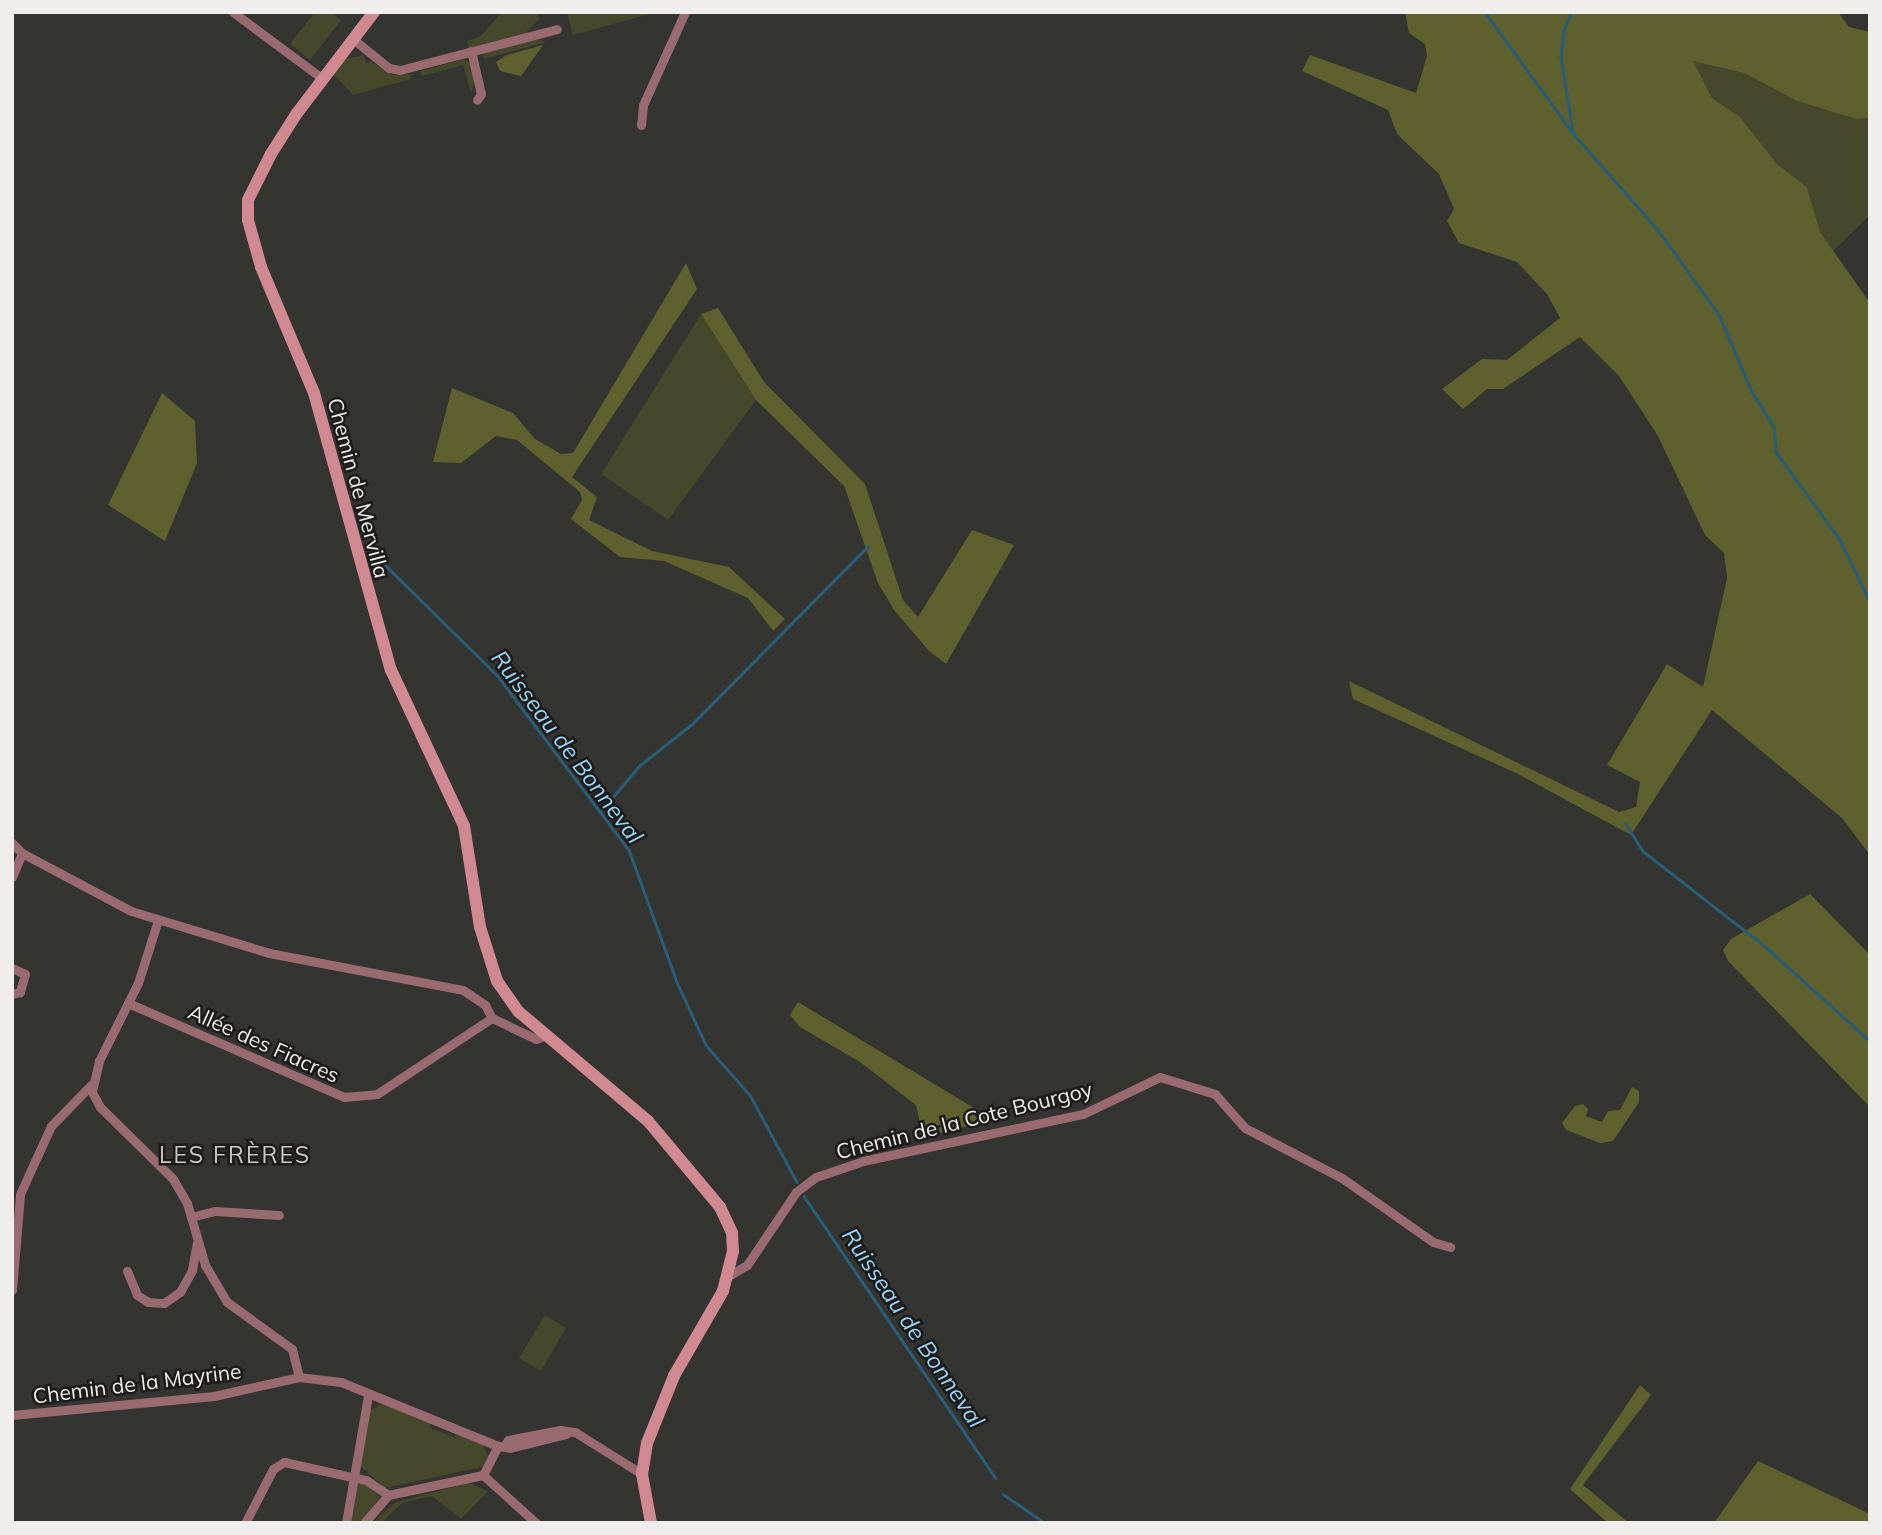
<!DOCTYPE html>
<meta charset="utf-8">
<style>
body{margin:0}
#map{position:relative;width:1882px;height:1535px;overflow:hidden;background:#343431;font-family:Mulish,sans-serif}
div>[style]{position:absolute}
.green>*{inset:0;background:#46482c}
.forest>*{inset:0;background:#5e602d}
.stream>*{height:2.5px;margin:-1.25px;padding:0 1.25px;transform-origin:1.25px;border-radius:1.25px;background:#285e79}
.street>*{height:9px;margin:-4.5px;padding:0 4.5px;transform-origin:4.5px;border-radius:4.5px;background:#996b70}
.secondary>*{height:12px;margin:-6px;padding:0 6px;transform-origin:6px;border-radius:6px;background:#d18991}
span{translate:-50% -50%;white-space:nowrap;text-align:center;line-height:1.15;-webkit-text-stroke:5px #1c1b1a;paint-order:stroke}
.street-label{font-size:21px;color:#efeeec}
.water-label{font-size:23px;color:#95d5f8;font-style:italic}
.neighbourhood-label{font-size:23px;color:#c9c8c4;letter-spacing:2px}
.frame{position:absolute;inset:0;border:14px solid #efeeec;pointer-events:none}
</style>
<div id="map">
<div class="green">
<i style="clip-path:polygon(315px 12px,331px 12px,341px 20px,310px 60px,290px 44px)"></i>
<i style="clip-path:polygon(502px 12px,536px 12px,540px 18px,525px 33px,469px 48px,467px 41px,481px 36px)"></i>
<i style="clip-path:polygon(573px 12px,657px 12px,573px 35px,567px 14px)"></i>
<i style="clip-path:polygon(538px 39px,546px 42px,484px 59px,483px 54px)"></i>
<i style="clip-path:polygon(363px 55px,367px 64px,370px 61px,392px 75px,410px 74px,411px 79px,353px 95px,333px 74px,346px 59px)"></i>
<i style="clip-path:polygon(464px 59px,470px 63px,475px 78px,471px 93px,463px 65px,422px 76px,420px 71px)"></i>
<i style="clip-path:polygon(1692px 60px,1744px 73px,1797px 101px,1856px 119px,1870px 118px,1870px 215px,1833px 251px,1820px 232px,1807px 187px,1777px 164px,1740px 117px,1712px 98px)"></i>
<i style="clip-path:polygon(701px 314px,756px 400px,668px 520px,601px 474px)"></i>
<i style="clip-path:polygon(545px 1315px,566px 1328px,541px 1371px,519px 1358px)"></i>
<i style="clip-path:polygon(381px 1404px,429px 1421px,431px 1428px,454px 1437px,458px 1433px,483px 1443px,488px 1457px,482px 1467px,385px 1488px,359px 1465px,369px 1411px)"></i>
<i style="clip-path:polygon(364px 1482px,380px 1497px,360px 1523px,351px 1523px,355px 1486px)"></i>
<i style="clip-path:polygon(469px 1483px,488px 1491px,461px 1519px,432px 1496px,402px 1503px,381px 1523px,372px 1523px,396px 1502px)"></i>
</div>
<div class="forest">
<i style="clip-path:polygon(1405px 12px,1838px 12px,1849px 27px,1870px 32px,1870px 118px,1856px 119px,1797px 101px,1744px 73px,1693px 61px,1712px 98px,1740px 117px,1777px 164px,1807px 187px,1820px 232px,1870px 303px,1870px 855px,1842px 818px,1712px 710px,1631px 835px,1518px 774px,1353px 699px,1349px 681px,1619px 812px,1636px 807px,1640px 782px,1607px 765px,1667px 664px,1703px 687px,1727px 578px,1724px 553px,1705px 535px,1658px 436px,1619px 376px,1580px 337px,1503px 389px,1487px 389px,1463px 409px,1442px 389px,1482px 359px,1507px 360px,1560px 318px,1547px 294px,1517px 262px,1459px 243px,1447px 221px,1454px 209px,1439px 174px,1397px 134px,1388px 110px,1302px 71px,1310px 55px,1416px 93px,1427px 56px,1425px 44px,1409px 33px)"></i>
<i style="clip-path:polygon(543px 45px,521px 76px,500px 71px,496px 62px,507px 55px)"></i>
<i style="clip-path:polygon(686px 263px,697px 289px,572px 477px,597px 497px,589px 520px,652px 551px,729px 567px,785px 619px,773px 631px,748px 598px,664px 561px,620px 557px,571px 519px,582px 500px,580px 492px,517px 440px,496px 436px,461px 463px,433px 462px,452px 388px,513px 413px,535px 439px,561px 454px,573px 453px)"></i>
<i style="clip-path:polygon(718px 308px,764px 382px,865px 484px,903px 600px,918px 617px,972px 530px,1014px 545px,946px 664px,929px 651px,894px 610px,878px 583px,844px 486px,756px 400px,701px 314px)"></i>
<i style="clip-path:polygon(162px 393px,195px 421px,197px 463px,165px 541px,108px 505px)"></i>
<i style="clip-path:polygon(1810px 894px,1870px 955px,1870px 1107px,1728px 961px,1723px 950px,1731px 939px)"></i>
<i style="clip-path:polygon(798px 1002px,994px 1120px,923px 1137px,916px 1105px,860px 1062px,800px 1027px,790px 1015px)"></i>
<i style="clip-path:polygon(1632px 1087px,1639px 1091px,1639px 1102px,1613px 1141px,1600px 1143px,1566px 1130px,1562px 1123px,1575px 1106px,1583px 1104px,1588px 1109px,1586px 1116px,1602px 1122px,1608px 1111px,1620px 1110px)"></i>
<i style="clip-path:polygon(1640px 1385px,1651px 1395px,1583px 1485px,1629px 1523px,1608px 1523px,1570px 1489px)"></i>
<i style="clip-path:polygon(1758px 1461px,1870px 1514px,1870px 1523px,1714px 1523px)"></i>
</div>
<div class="stream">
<i style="left:1485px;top:12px;width:150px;rotate:54deg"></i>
<i style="left:1573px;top:133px;width:130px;rotate:48.7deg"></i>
<i style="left:1659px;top:231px;width:105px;rotate:54.3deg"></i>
<i style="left:1720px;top:316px;width:80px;rotate:67.3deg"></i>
<i style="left:1751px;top:390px;width:44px;rotate:58.1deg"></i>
<i style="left:1774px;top:427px;width:25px;rotate:85deg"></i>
<i style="left:1776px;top:452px;width:107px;rotate:53.8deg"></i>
<i style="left:1839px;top:538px;width:70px;rotate:63.8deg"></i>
<i style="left:1572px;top:12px;width:20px;rotate:114deg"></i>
<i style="left:1564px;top:30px;width:27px;rotate:96deg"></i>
<i style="left:1561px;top:57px;width:76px;rotate:80.9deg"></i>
<i style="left:366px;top:546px;width:184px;rotate:44.6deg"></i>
<i style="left:497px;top:675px;width:219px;rotate:53deg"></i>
<i style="left:629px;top:850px;width:140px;rotate:70deg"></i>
<i style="left:677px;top:982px;width:69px;rotate:65.3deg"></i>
<i style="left:706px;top:1045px;width:67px;rotate:48.7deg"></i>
<i style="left:750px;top:1095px;width:99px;rotate:61.6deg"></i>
<i style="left:600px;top:812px;width:62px;rotate:-49.6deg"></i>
<i style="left:640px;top:765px;width:66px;rotate:-38.3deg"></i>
<i style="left:692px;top:724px;width:250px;rotate:-45.3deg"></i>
<i style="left:1626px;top:824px;width:32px;rotate:58deg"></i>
<i style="left:1643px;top:851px;width:157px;rotate:38deg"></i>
<i style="left:1767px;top:948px;width:139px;rotate:42.1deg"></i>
<i style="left:804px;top:1196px;width:341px;rotate:55.8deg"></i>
<i style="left:1003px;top:1494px;width:51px;rotate:34.6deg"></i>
</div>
<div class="street">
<i style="left:233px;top:12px;width:112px;rotate:36.7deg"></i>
<i style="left:353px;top:39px;width:46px;rotate:38.9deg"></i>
<i style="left:389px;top:68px;width:11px;rotate:10deg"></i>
<i style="left:400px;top:70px;width:162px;rotate:-14.6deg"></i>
<i style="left:471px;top:51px;width:44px;rotate:76.9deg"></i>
<i style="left:481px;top:94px;width:7px;rotate:124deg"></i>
<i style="left:641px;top:125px;width:20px;rotate:-84deg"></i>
<i style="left:643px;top:105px;width:102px;rotate:-65.7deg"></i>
<i style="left:12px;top:843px;width:14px;rotate:45deg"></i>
<i style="left:22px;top:853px;width:123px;rotate:28deg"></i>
<i style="left:131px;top:911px;width:144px;rotate:16.9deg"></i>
<i style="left:269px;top:953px;width:197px;rotate:10.8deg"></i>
<i style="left:463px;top:990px;width:27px;rotate:34deg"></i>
<i style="left:485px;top:1005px;width:15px;rotate:62deg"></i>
<i style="left:492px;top:1018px;width:49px;rotate:25.5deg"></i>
<i style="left:536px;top:1039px;width:12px;rotate:-20deg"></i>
<i style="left:12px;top:877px;width:26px;rotate:-67deg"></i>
<i style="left:158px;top:920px;width:66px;rotate:107.6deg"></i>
<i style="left:138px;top:983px;width:87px;rotate:116.6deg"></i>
<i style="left:99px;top:1061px;width:32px;rotate:103deg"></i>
<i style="left:92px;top:1092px;width:17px;rotate:62deg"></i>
<i style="left:100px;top:1107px;width:103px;rotate:44.6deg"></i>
<i style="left:173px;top:1179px;width:28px;rotate:60deg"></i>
<i style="left:187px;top:1203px;width:65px;rotate:73.8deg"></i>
<i style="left:205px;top:1265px;width:43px;rotate:59.3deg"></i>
<i style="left:227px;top:1302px;width:80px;rotate:35.9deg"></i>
<i style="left:292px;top:1349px;width:29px;rotate:76deg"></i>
<i style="left:12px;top:968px;width:14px;rotate:25deg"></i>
<i style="left:25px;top:974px;width:19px;rotate:106deg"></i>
<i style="left:20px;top:992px;width:8px;rotate:166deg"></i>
<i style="left:128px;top:1003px;width:236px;rotate:23.5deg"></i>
<i style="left:344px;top:1097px;width:33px;rotate:-5deg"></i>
<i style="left:377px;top:1094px;width:138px;rotate:-33.5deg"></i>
<i style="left:191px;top:1217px;width:25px;rotate:-14deg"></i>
<i style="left:215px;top:1211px;width:64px;rotate:3.6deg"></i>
<i style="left:127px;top:1271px;width:26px;rotate:67deg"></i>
<i style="left:137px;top:1295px;width:13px;rotate:32deg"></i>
<i style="left:148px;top:1302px;width:16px;rotate:4deg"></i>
<i style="left:164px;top:1303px;width:19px;rotate:-35deg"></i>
<i style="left:180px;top:1292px;width:25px;rotate:-61deg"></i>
<i style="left:192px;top:1270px;width:27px;rotate:-80deg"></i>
<i style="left:728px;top:1276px;width:22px;rotate:-30deg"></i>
<i style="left:747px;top:1265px;width:88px;rotate:-56.1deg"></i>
<i style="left:796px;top:1192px;width:25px;rotate:-37deg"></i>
<i style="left:816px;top:1177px;width:50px;rotate:-18.8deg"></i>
<i style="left:863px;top:1161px;width:225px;rotate:-12.1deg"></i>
<i style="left:1083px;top:1114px;width:85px;rotate:-25.7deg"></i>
<i style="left:1160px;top:1077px;width:58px;rotate:17.2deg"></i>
<i style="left:1215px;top:1094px;width:45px;rotate:48.6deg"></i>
<i style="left:1245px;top:1128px;width:109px;rotate:27.3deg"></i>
<i style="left:1342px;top:1178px;width:111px;rotate:35.1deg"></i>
<i style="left:1433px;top:1242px;width:18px;rotate:16deg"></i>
<i style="left:12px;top:1290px;width:96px;rotate:-85.2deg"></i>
<i style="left:20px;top:1194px;width:75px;rotate:-65.5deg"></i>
<i style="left:51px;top:1126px;width:57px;rotate:-45.7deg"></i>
<i style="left:12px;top:1415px;width:203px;rotate:-5.4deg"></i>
<i style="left:214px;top:1396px;width:87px;rotate:-12.6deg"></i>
<i style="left:299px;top:1377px;width:42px;rotate:6.8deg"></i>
<i style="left:341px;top:1382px;width:170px;rotate:22.2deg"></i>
<i style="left:498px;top:1446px;width:12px;rotate:9deg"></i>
<i style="left:510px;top:1448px;width:58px;rotate:-14deg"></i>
<i style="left:504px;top:1446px;width:7px;rotate:-56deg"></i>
<i style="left:508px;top:1440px;width:53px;rotate:-10.9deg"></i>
<i style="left:560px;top:1430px;width:15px;rotate:8deg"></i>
<i style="left:575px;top:1432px;width:79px;rotate:32.1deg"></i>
<i style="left:483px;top:1475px;width:72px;rotate:42.2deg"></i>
<i style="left:483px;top:1475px;width:33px;rotate:-63deg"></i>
<i style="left:245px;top:1523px;width:61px;rotate:-62.6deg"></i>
<i style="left:273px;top:1469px;width:13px;rotate:-32deg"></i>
<i style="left:284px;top:1462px;width:84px;rotate:12.4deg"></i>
<i style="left:366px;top:1480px;width:27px;rotate:34deg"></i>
<i style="left:346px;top:1523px;width:130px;rotate:-80.2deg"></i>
<i style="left:364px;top:1523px;width:37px;rotate:-49deg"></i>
<i style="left:388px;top:1495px;width:97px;rotate:-11.9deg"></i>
</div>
<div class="secondary">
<i style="left:374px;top:12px;width:127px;rotate:127.3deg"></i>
<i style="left:297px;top:113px;width:49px;rotate:122.4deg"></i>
<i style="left:271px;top:154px;width:51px;rotate:116.6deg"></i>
<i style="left:248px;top:200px;width:20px;rotate:90deg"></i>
<i style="left:248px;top:220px;width:49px;rotate:74.5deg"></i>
<i style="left:261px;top:267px;width:137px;rotate:67.2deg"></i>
<i style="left:314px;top:393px;width:288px;rotate:74.5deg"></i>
<i style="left:391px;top:670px;width:172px;rotate:64.9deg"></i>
<i style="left:464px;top:826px;width:102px;rotate:81deg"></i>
<i style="left:480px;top:927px;width:57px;rotate:72.5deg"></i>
<i style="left:497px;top:981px;width:38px;rotate:55deg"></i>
<i style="left:519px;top:1012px;width:169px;rotate:40.2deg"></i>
<i style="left:648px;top:1121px;width:112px;rotate:50.1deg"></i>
<i style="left:720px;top:1207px;width:29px;rotate:65deg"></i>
<i style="left:732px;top:1233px;width:18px;rotate:87deg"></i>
<i style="left:733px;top:1251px;width:41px;rotate:104deg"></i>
<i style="left:723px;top:1291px;width:98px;rotate:120deg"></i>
<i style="left:674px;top:1376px;width:72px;rotate:111.9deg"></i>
<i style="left:647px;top:1443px;width:31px;rotate:99deg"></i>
<i style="left:642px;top:1474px;width:50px;rotate:79.6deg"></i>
</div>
<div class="street-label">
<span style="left:359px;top:488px;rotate:75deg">Chemin de Mervilla</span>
<span style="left:264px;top:1043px;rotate:24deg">Allée des Fiacres</span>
<span style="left:964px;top:1120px;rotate:-14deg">Chemin de la Cote Bourgoy</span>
<span style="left:137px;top:1383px;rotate:-7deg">Chemin de la Mayrine</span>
</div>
<div class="water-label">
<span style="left:567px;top:747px;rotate:53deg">Ruisseau de Bonneval</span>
<span style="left:913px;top:1328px;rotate:56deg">Ruisseau de Bonneval</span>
</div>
<div class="neighbourhood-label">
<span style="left:235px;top:1155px">LES FRÈRES</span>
</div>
<div class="frame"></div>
</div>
